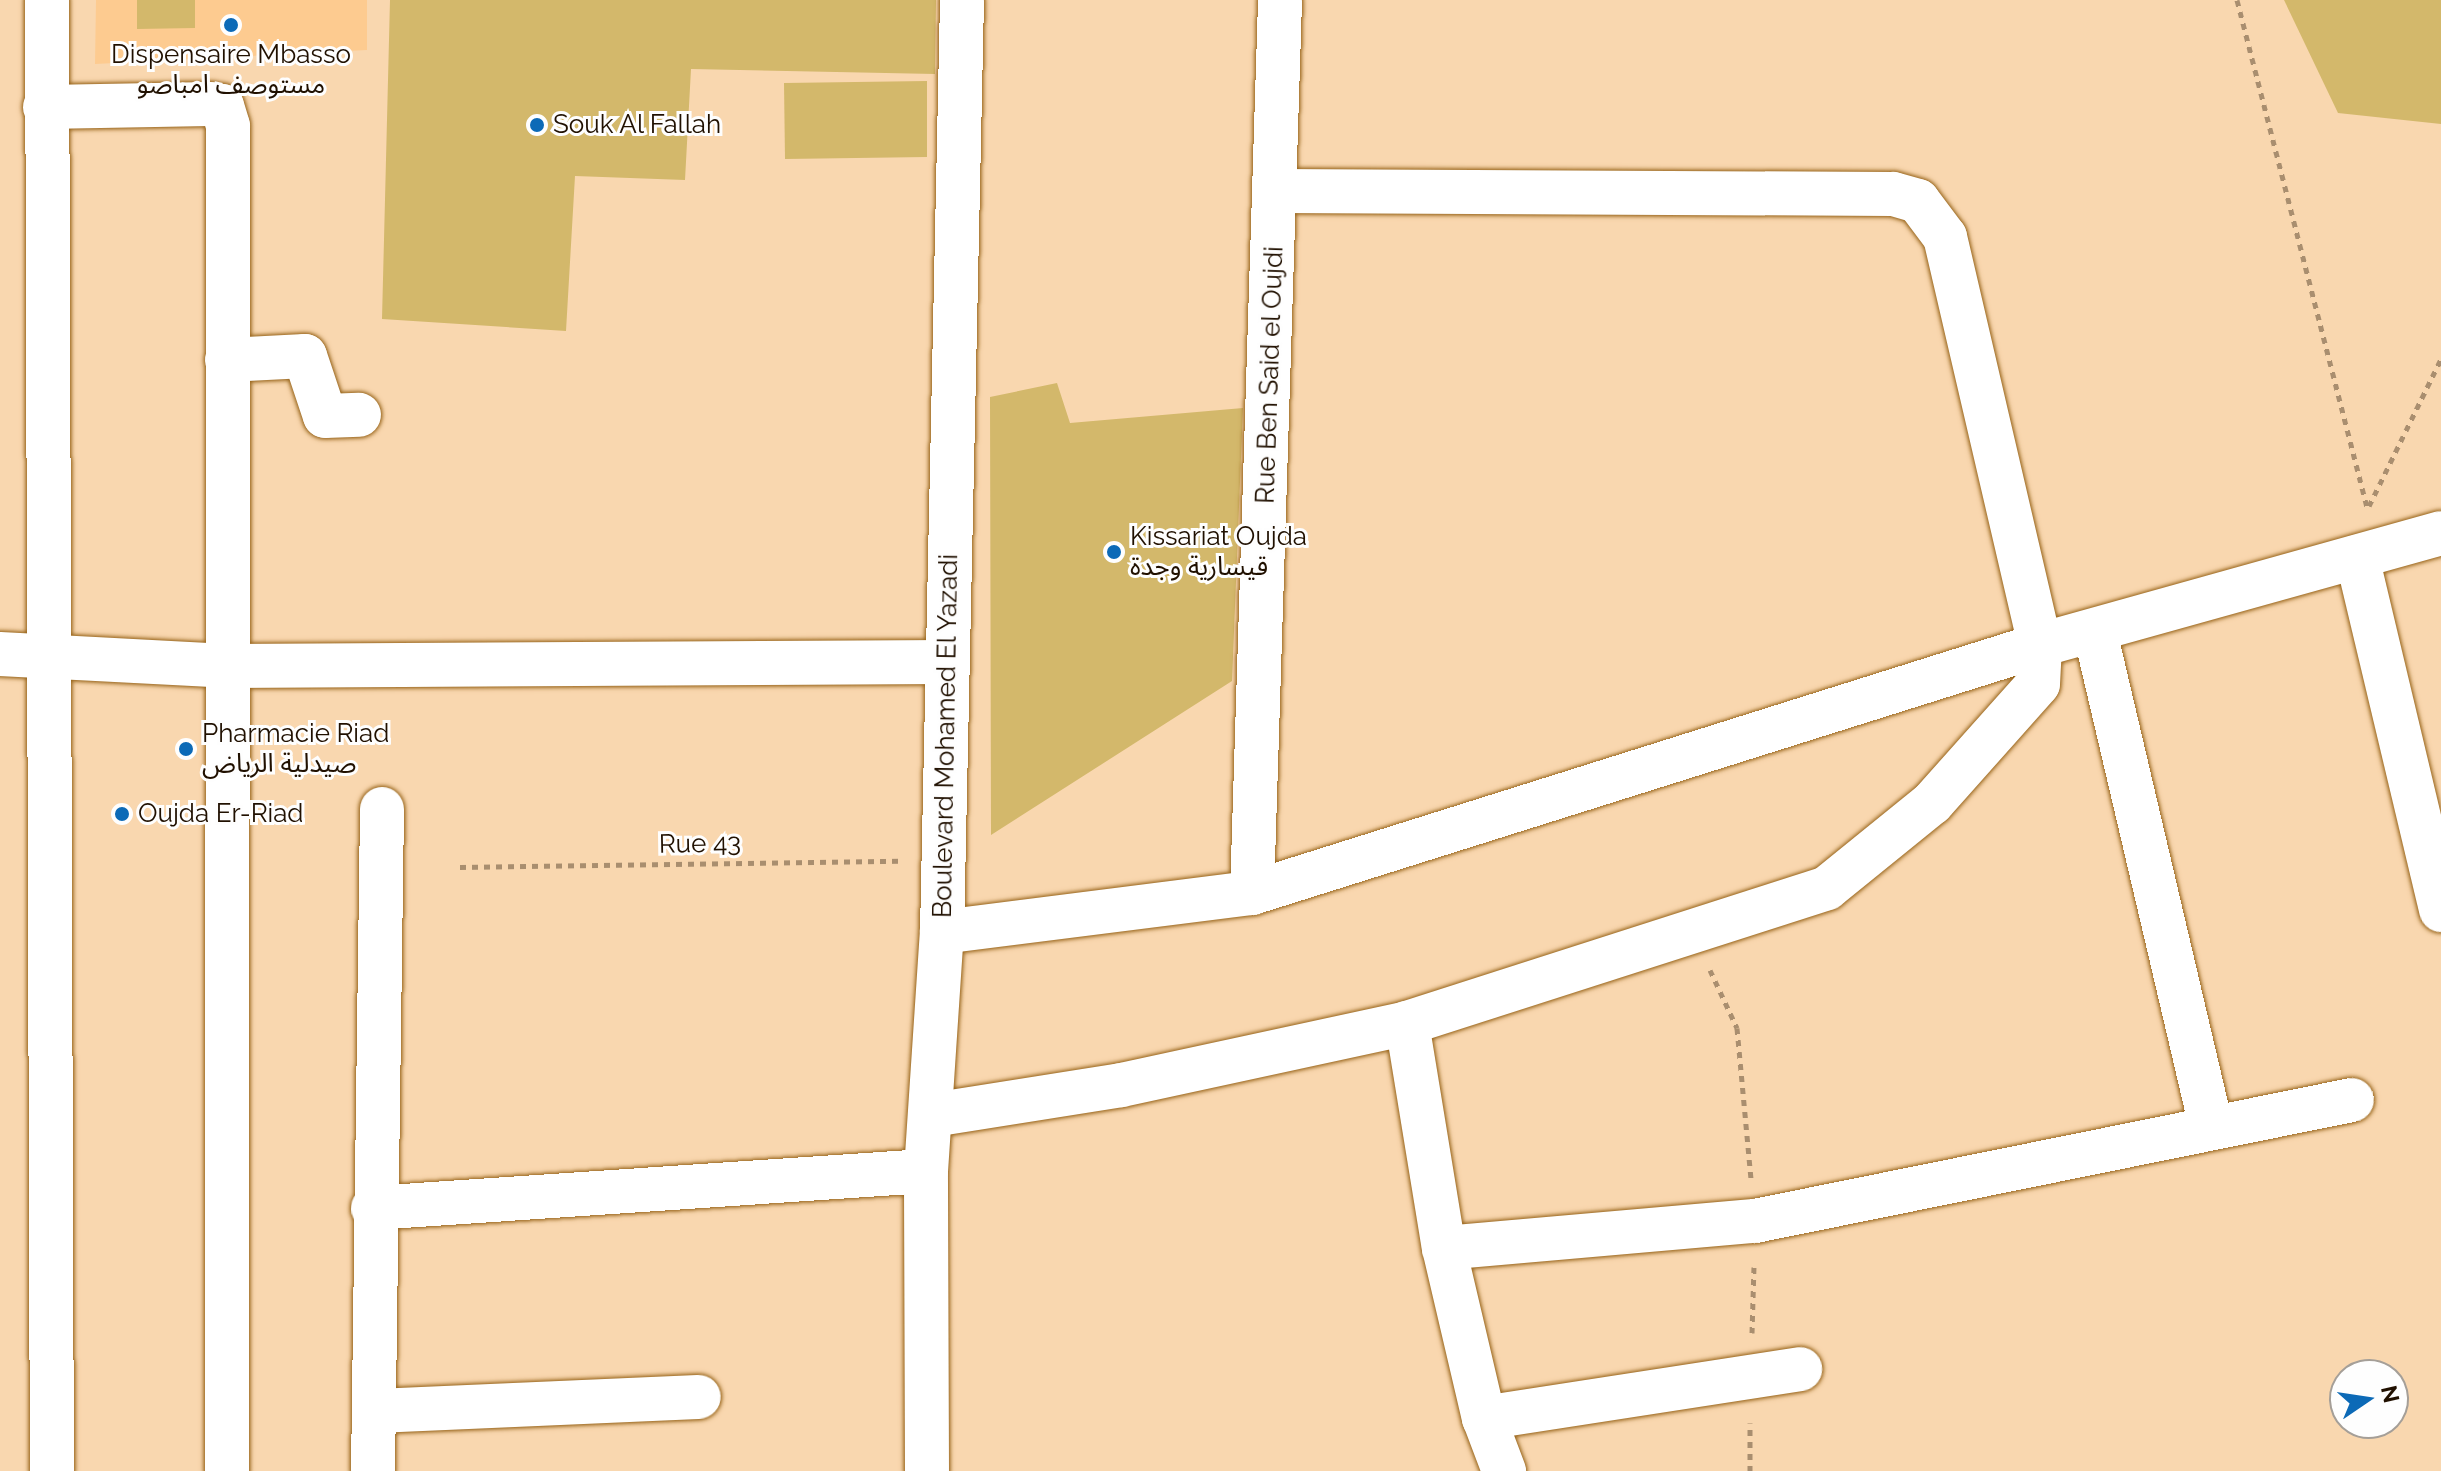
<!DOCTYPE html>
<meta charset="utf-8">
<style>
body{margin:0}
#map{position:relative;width:2441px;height:1471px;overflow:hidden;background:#f9d7af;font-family:Raleway,"Noto Sans Arabic",sans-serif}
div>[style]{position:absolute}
.built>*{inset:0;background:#fdcb90}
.building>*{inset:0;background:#d3b86b}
.path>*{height:5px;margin-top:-2.5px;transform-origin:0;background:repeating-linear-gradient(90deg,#a98e6f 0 6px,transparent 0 12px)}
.roads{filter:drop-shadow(0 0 2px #976318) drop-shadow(0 0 2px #976318)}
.minor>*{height:44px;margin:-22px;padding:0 22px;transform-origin:22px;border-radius:22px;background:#fff}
.major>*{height:44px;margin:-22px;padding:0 22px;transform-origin:22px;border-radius:22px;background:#fff}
.dots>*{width:22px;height:22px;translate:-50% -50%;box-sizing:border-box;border:4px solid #fefefe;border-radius:50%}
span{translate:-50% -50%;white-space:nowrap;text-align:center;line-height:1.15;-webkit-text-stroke:6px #fefefe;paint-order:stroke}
.poi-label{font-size:26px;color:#201000}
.left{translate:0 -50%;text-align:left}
.street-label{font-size:26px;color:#201000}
.north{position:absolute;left:2329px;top:1359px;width:80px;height:80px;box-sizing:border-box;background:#fefefe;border:2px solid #a59f98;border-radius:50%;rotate:77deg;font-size:22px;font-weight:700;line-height:32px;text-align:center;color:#201000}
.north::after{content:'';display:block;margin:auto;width:28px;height:36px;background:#0c6ab7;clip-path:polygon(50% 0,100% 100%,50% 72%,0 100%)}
</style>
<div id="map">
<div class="built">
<i style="clip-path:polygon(96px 0,367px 0,367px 50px,95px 64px)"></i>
</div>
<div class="building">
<i style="clip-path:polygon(137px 0,195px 0,195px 28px,137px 29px)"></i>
<i style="clip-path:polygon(390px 0,936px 0,935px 74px,691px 69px,685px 180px,575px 176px,566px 331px,382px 319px)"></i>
<i style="clip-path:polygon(2284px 0,2441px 0,2441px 124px,2338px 113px)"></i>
<i style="clip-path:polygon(927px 81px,927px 157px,785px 159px,784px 83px)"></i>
<i style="clip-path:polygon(1057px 383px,1070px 423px,1243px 408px,1232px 681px,991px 835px,990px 397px)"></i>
</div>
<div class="path">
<i style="left:2237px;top:0;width:523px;rotate:75.62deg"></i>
<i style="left:2369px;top:506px;width:164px;rotate:-63.9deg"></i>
<i style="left:460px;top:867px;width:440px;rotate:-0.8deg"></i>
<i style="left:1710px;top:970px;width:64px;rotate:65deg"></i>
<i style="left:1737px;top:1028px;width:151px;rotate:84.7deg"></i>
<i style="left:1752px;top:1333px;width:66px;rotate:-88.3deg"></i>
<i style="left:1750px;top:1471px;width:48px;rotate:-90deg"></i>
</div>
<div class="roads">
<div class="minor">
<i style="left:45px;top:107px;width:165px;rotate:-1deg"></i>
<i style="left:210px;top:104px;width:12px;rotate:9deg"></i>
<i style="left:222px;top:106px;width:21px;rotate:73deg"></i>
<i style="left:228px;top:126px;width:1345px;rotate:90.04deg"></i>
<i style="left:227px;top:360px;width:78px;rotate:-2.9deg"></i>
<i style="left:305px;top:356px;width:63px;rotate:71.6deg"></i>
<i style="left:325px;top:416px;width:34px;rotate:-2deg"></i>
<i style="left:2357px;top:557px;width:363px;rotate:76.6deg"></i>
<i style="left:2095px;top:632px;width:507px;rotate:76.79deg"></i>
<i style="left:0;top:654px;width:227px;rotate:3deg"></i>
<i style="left:227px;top:666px;width:720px;rotate:-0.32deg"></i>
<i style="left:1252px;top:893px;width:893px;rotate:-88.2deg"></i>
<i style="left:942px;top:932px;width:312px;rotate:-7.2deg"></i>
<i style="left:1252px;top:893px;width:826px;rotate:-17.47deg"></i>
<i style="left:2040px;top:645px;width:416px;rotate:-15.6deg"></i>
<i style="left:1407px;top:1023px;width:228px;rotate:80.7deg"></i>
<i style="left:1444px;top:1248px;width:175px;rotate:76.8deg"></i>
<i style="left:1484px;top:1418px;width:57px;rotate:69.3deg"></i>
<i style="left:932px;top:1115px;width:191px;rotate:-9deg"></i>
<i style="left:1121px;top:1085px;width:293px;rotate:-12.2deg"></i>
<i style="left:1407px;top:1023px;width:441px;rotate:-17.8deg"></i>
<i style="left:1827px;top:888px;width:135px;rotate:-39deg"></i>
<i style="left:1932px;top:803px;width:159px;rotate:-48.3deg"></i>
<i style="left:2038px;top:684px;width:39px;rotate:-87deg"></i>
<i style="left:2040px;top:645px;width:419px;rotate:-103.1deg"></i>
<i style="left:1945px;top:237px;width:45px;rotate:-126.9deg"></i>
<i style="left:1918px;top:201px;width:26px;rotate:-164deg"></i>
<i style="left:1893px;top:194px;width:616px;rotate:-179.72deg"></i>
<i style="left:373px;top:1208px;width:554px;rotate:-3.83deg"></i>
<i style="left:1444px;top:1248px;width:312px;rotate:-5deg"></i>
<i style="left:1755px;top:1221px;width:609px;rotate:-11.46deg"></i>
<i style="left:375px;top:1411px;width:324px;rotate:-2.5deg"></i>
<i style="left:1484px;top:1418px;width:320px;rotate:-8.8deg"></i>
<i style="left:373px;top:1471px;width:662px;rotate:-89.22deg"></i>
<i style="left:927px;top:1471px;width:300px;rotate:-90.2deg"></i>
<i style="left:926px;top:1171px;width:240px;rotate:-86.2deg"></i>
<i style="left:942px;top:932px;width:932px;rotate:-88.77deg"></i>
</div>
<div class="major">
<i style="left:47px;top:0;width:1471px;rotate:89.81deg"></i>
</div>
</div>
<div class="dots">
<i style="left:231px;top:25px;background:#0c6ab7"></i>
<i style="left:537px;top:125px;background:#0c6ab7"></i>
<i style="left:1114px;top:552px;background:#0c6ab7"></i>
<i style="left:186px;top:749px;background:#0c6ab7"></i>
<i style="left:122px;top:814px;background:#0c6ab7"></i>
</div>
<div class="poi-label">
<span style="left:231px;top:70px">Dispensaire Mbasso<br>مستوصف امباصو</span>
<span class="left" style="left:553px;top:125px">Souk Al Fallah</span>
<span class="left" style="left:1130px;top:552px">Kissariat Oujda<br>قيسارية وجدة</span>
<span class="left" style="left:202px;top:749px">Pharmacie Riad<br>صيدلية الرياض</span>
<span class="left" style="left:138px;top:814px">Oujda Er-Riad</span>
</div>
<div class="street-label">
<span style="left:1270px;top:375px;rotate:-88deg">Rue Ben Said el Oujdi</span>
<span style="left:946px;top:736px;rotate:-89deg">Boulevard Mohamed El Yazadi</span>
<span style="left:700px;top:844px;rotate:-1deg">Rue 43</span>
</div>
<div class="north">N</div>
</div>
